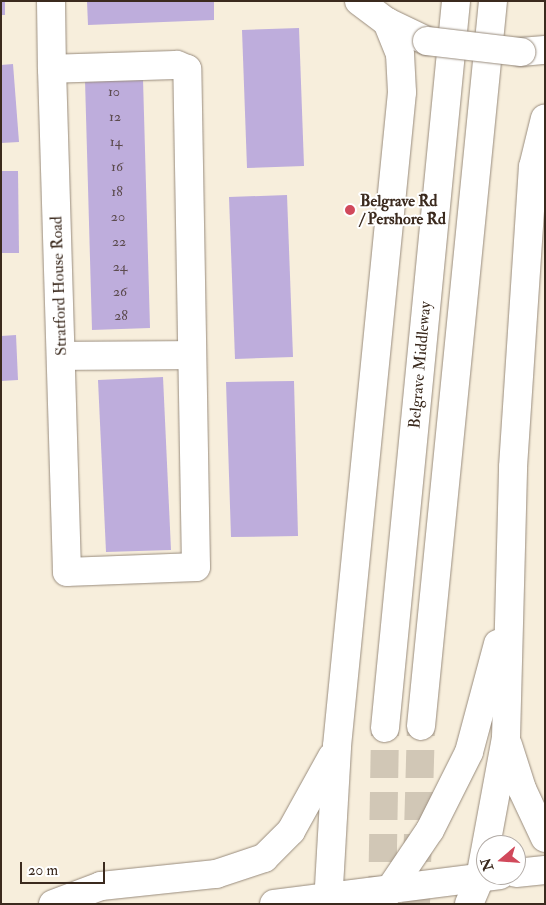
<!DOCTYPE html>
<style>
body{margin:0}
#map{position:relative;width:546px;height:905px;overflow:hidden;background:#f7eedc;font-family:"IM FELL Double Pica",serif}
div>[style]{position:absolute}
.building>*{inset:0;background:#beaddc}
.highway-tunnel>*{height:28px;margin-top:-14px;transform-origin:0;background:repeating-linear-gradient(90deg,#d1c7b6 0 28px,transparent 0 42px)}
.roads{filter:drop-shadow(0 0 1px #998c7d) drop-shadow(0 0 1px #998c7d)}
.minor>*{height:28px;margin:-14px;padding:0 14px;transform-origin:14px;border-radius:14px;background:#fff}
.major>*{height:28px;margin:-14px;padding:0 14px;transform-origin:14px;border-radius:14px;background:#fff}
.highway>*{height:28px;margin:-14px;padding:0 14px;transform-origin:14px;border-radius:14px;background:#fff}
.bridges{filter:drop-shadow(0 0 1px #998c7d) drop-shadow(0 0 1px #998c7d)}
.major-bridge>*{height:28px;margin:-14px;padding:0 14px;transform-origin:14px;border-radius:14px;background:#fff}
.dots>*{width:14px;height:14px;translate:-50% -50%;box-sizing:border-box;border:2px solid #fff;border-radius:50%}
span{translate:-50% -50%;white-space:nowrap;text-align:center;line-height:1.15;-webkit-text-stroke:4px #fff;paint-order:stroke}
.number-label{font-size:14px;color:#5c4b4e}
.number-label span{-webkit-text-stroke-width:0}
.poi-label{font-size:16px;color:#3b2a1e;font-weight:700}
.left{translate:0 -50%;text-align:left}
.street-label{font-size:16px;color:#3b2a1e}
.frame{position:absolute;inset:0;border:2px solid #3b2a1e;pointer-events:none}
.north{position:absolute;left:476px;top:835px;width:50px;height:50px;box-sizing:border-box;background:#fff;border:1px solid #b1aaa5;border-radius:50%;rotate:252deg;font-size:14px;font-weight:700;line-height:20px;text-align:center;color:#3b2a1e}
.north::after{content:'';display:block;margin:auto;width:18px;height:22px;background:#d1495b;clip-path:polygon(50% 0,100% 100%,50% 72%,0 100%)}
.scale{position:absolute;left:20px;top:862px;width:85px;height:22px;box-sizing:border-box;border:2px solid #3b2a1e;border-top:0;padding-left:6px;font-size:15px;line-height:18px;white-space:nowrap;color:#3b2a1e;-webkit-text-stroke:4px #fff;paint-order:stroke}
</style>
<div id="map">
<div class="building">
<i style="clip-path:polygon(1px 1px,5px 1px,5px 15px,1px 15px)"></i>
<i style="clip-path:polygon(87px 1px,214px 1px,214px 20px,88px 25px)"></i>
<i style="clip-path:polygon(299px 28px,304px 166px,247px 168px,242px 30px)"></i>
<i style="clip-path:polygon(13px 64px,19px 142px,1px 143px,1px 65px)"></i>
<i style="clip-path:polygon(143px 79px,150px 328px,92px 330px,85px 80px)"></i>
<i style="clip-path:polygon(1px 171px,18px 171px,19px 253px,1px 253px)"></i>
<i style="clip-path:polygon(287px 195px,293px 357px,235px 359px,229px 197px)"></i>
<i style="clip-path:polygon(16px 335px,18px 380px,1px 381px,1px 336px)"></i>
<i style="clip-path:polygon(163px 377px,171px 550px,106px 552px,98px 380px)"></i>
<i style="clip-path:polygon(294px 381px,298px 536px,231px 537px,226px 382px)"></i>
</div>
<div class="highway-tunnel">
<i style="left:382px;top:904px;width:176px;rotate:-89deg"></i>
<i style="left:416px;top:904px;width:178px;rotate:-88.4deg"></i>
</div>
<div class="roads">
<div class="minor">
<i style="left:51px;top:1px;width:68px;rotate:89.2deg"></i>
<i style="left:52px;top:69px;width:503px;rotate:88.29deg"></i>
<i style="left:67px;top:572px;width:129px;rotate:-2.2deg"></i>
<i style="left:196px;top:567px;width:498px;rotate:-91deg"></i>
<i style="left:187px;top:69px;width:11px;rotate:-158deg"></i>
<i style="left:177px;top:65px;width:125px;rotate:178.2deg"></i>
<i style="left:61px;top:356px;width:130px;rotate:-0.4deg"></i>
</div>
<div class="major">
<i style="left:359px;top:1px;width:35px;rotate:37deg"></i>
<i style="left:387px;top:22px;width:44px;rotate:25.4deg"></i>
<i style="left:521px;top:52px;width:24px;rotate:-5deg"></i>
</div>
<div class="highway">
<i style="left:421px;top:726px;width:729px;rotate:-84.33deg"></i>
<i style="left:385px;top:728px;width:730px;rotate:-84.42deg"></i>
<i style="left:508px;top:745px;width:46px;rotate:72.3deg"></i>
<i style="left:522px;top:789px;width:54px;rotate:64.9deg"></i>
<i style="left:516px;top:873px;width:29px;rotate:-6deg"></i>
<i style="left:53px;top:904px;width:51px;rotate:-20.6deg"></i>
<i style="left:101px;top:886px;width:116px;rotate:-6deg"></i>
<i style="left:216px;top:874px;width:51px;rotate:-18.4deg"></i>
<i style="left:264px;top:858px;width:38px;rotate:-45deg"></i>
<i style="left:291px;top:831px;width:85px;rotate:-61deg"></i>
<i style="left:274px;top:904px;width:228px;rotate:-7.3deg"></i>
<i style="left:328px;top:904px;width:158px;rotate:-86.7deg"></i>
<i style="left:337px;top:746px;width:657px;rotate:-84.32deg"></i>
<i style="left:402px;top:92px;width:38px;rotate:-93deg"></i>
<i style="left:400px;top:54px;width:35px;rotate:-112deg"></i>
<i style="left:380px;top:904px;width:89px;rotate:-56deg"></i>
<i style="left:430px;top:830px;width:87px;rotate:-63.4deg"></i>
<i style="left:469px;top:752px;width:112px;rotate:-75deg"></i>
<i style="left:469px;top:904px;width:28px;rotate:-67deg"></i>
<i style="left:480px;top:878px;width:142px;rotate:-79.5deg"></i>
<i style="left:506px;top:738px;width:271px;rotate:-88.5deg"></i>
<i style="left:513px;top:467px;width:301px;rotate:-86.2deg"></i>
<i style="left:533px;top:167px;width:50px;rotate:-76.2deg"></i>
</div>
</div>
<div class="bridges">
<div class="major-bridge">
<i style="left:427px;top:41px;width:95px;rotate:6.7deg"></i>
</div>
</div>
<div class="dots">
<i style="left:350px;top:210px;background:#d1495b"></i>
</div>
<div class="number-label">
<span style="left:114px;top:92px">10</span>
<span style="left:115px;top:117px">12</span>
<span style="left:116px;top:142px">14</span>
<span style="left:117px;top:167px">16</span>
<span style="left:117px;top:192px">18</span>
<span style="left:118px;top:217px">20</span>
<span style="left:119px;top:242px">22</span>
<span style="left:120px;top:267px">24</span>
<span style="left:120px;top:292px">26</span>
<span style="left:121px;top:316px">28</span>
</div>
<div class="poi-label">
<span class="left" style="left:360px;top:210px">Belgrave Rd<br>/ Pershore Rd</span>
</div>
<div class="street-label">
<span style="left:59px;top:286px;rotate:-92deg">Stratford House Road</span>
<span style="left:420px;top:365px;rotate:-85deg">Belgrave Middleway</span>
</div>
<div class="frame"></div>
<div class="north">N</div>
<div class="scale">20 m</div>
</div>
